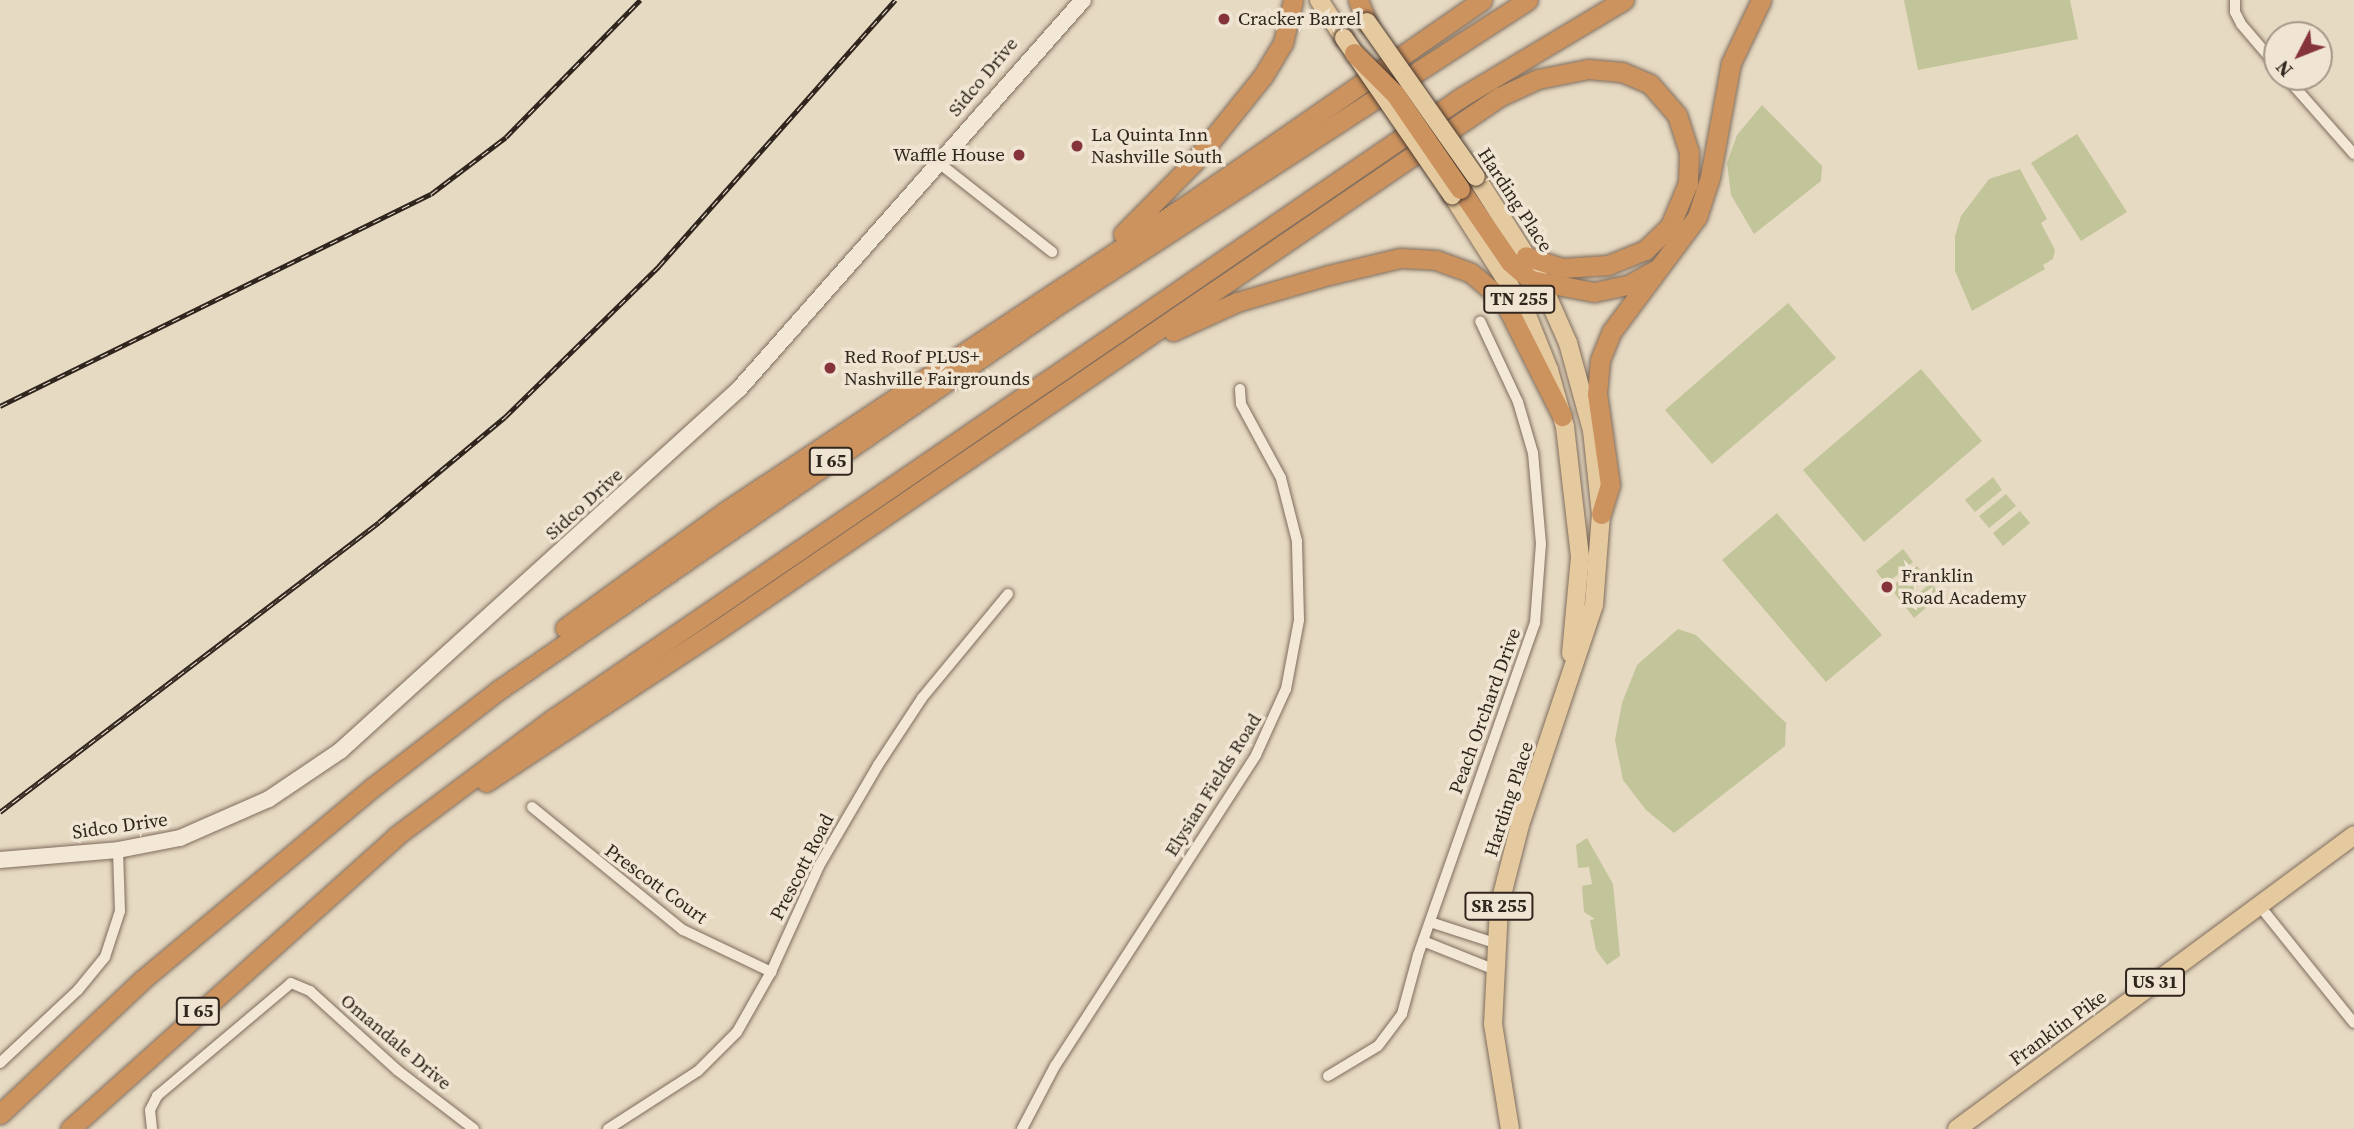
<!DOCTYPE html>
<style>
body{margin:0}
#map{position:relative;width:2354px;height:1129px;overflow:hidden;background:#e7dac3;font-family:"Source Serif 4",serif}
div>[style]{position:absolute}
.green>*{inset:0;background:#c2c499}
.roads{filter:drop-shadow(0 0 2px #7f6c5c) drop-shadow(0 0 2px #7f6c5c)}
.minor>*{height:10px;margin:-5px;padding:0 5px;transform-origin:5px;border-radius:5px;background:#f3e8d5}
.secondary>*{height:16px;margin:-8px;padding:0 8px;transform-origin:8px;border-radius:8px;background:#f3e8d5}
.primary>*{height:18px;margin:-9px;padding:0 9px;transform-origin:9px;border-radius:9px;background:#e6ca9f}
.motorway>*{height:19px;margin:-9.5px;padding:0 9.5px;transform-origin:9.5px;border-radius:9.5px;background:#cc935e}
.rail>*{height:5px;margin-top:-2.5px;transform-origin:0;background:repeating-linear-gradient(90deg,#f0e5d2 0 8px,#31261e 0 16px);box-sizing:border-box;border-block:2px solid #31261e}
.bridges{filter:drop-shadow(0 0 2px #4d3b30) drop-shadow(0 0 2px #4d3b30)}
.primary-bridge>*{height:18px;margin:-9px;padding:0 9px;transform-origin:9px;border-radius:9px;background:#e6ca9f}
.motorway-bridge>*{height:19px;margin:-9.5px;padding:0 9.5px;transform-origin:9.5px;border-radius:9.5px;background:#cc935e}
.dots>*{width:19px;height:19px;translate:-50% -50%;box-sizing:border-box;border:4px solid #f0e5d2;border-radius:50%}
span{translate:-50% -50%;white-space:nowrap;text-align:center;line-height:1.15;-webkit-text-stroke:7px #f0e5d2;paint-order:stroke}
.shield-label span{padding:2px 5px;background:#f0e5d2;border:2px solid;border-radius:5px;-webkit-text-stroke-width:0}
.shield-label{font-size:18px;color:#31261e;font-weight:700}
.poi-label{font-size:19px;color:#31261e}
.left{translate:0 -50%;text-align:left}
.right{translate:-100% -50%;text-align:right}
.street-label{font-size:19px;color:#31261e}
.north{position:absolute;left:2263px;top:21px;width:70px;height:70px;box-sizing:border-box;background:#f0e5d2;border:2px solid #a4998a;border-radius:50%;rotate:228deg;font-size:19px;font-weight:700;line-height:28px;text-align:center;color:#31261e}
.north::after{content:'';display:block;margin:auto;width:24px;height:32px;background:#86343b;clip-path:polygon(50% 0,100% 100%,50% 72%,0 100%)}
</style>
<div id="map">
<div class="green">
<i style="clip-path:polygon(1904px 0,2070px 0,2078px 39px,1918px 70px)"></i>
<i style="clip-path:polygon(1762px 105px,1822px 166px,1821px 181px,1754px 234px,1731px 195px,1727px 163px,1737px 135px)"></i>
<i style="clip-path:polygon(2077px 134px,2127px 212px,2081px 241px,2031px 163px)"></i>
<i style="clip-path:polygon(2020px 169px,2047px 219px,2041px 223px,2055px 250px,2053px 259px,2043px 265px,2045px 269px,1972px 311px,1955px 271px,1955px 236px,1961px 216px,1989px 179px)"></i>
<i style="clip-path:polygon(1788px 303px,1836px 358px,1712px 464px,1665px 410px)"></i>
<i style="clip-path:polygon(1921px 369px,1982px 441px,1864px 542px,1803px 470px)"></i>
<i style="clip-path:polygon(1993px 477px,2002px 490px,1975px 512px,1965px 500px)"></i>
<i style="clip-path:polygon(2006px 494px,2016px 506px,1989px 528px,1979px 516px)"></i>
<i style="clip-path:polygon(2020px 511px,2030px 523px,2003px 546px,1993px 533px)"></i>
<i style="clip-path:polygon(1777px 513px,1882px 635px,1826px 682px,1722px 560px)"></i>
<i style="clip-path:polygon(1903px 549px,1913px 562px,1886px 584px,1876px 571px)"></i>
<i style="clip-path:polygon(1917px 566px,1927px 578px,1900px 600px,1890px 588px)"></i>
<i style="clip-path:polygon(1931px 583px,1941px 595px,1914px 618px,1904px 605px)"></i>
<i style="clip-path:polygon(1678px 629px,1696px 635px,1786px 723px,1785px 746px,1674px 833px,1646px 810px,1623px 780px,1615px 740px,1622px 703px,1637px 665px)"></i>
<i style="clip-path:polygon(1587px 838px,1613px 884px,1620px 956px,1607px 965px,1596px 950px,1590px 920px,1595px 919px,1584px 912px,1582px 886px,1592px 884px,1589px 867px,1578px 868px,1576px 845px)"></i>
</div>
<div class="roads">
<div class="minor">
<i style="left:2235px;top:0;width:12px;rotate:90deg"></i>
<i style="left:2235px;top:12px;width:13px;rotate:63deg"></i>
<i style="left:2241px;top:24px;width:55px;rotate:49.4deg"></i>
<i style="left:2286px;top:77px;width:103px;rotate:48.6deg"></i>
<i style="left:939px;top:163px;width:144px;rotate:38.2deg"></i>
<i style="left:532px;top:807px;width:195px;rotate:39.2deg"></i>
<i style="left:683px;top:930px;width:98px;rotate:25.5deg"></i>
<i style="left:2259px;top:905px;width:151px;rotate:51.2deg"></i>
<i style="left:1430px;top:922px;width:68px;rotate:17.9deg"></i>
<i style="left:1423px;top:941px;width:75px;rotate:21.8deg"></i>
<i style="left:0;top:1063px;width:107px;rotate:-43.1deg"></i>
<i style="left:78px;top:990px;width:43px;rotate:-50.7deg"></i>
<i style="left:105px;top:957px;width:48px;rotate:-71.9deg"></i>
<i style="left:120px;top:911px;width:61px;rotate:-91.9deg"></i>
<i style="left:1328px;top:1076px;width:58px;rotate:-31deg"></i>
<i style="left:1378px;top:1046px;width:40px;rotate:-53deg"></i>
<i style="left:1402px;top:1014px;width:61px;rotate:-74.8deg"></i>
<i style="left:1418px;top:955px;width:352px;rotate:-70.6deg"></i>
<i style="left:1535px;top:623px;width:79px;rotate:-85.7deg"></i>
<i style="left:1541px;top:544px;width:91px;rotate:-95deg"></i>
<i style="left:1533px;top:453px;width:53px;rotate:-106.4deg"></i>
<i style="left:1518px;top:402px;width:89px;rotate:-115.1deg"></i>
<i style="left:152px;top:1129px;width:19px;rotate:-96deg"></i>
<i style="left:150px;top:1110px;width:16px;rotate:-63deg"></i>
<i style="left:157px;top:1096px;width:175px;rotate:-40.1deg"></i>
<i style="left:291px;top:983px;width:21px;rotate:23deg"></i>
<i style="left:310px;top:991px;width:118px;rotate:42.2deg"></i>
<i style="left:397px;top:1070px;width:97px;rotate:37.5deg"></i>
<i style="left:608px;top:1129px;width:107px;rotate:-32.8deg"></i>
<i style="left:698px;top:1071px;width:55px;rotate:-45deg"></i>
<i style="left:737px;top:1032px;width:69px;rotate:-60.5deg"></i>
<i style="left:771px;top:972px;width:116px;rotate:-65.6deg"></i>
<i style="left:819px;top:866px;width:117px;rotate:-59.7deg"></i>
<i style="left:878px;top:765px;width:80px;rotate:-56.7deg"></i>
<i style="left:922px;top:698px;width:135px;rotate:-50.4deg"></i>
<i style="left:1022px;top:1129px;width:71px;rotate:-62.4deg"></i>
<i style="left:1055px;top:1066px;width:370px;rotate:-57.1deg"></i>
<i style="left:1256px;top:755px;width:72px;rotate:-65.6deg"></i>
<i style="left:1286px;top:689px;width:70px;rotate:-79.3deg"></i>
<i style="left:1299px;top:620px;width:79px;rotate:-91.5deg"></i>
<i style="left:1297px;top:541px;width:65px;rotate:-104.3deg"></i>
<i style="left:1281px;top:478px;width:84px;rotate:-118.4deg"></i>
<i style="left:1241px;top:404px;width:15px;rotate:-94deg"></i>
</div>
<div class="secondary">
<i style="left:0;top:860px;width:118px;rotate:-4.8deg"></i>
<i style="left:118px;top:850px;width:63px;rotate:-11deg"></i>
<i style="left:180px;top:838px;width:97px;rotate:-23.7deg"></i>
<i style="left:269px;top:799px;width:86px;rotate:-34.1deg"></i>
<i style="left:340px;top:751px;width:539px;rotate:-42.22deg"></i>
<i style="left:739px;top:389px;width:519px;rotate:-48.51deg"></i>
</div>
<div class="primary">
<i style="left:1319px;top:0;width:45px;rotate:56.7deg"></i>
<i style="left:1476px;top:177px;width:114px;rotate:57.6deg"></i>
<i style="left:1537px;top:273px;width:77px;rotate:66.1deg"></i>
<i style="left:1568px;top:343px;width:90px;rotate:74.6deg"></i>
<i style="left:1592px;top:430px;width:84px;rotate:83.9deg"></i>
<i style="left:1601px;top:514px;width:91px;rotate:94.4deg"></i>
<i style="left:1594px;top:605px;width:232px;rotate:108.6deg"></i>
<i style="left:1520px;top:825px;width:85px;rotate:104.4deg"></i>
<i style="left:1499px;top:907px;width:117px;rotate:92.9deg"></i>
<i style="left:1493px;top:1024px;width:106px;rotate:80.8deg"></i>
<i style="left:1452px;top:195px;width:136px;rotate:57.6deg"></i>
<i style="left:1525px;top:310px;width:65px;rotate:68.2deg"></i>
<i style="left:1549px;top:370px;width:59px;rotate:74.3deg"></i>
<i style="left:1565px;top:427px;width:131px;rotate:83.4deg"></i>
<i style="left:1580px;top:557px;width:97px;rotate:95.3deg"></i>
<i style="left:1957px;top:1129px;width:494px;rotate:-36.5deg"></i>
</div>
<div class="motorway">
<i style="left:1358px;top:0;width:24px;rotate:68deg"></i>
<i style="left:1460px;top:189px;width:88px;rotate:55.6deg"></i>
<i style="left:1510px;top:262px;width:28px;rotate:41deg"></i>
<i style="left:1531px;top:280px;width:64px;rotate:10.8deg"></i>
<i style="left:1594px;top:292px;width:35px;rotate:-12deg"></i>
<i style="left:1628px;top:285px;width:31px;rotate:-29deg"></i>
<i style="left:1123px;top:234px;width:100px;rotate:-45.4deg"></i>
<i style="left:1193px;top:163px;width:112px;rotate:-51.2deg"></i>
<i style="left:1263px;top:76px;width:39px;rotate:-59deg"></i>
<i style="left:1283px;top:43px;width:44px;rotate:-76.9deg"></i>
<i style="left:1173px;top:331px;width:70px;rotate:-24.4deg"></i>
<i style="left:1237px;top:302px;width:96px;rotate:-16.4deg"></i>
<i style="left:1329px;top:275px;width:73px;rotate:-13.5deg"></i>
<i style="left:1400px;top:258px;width:36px;rotate:3deg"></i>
<i style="left:1436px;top:260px;width:37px;rotate:20deg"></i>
<i style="left:1471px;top:273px;width:43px;rotate:40.3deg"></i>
<i style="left:1504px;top:301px;width:129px;rotate:63.2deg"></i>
<i style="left:1601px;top:514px;width:30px;rotate:-73deg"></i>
<i style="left:1610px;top:485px;width:92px;rotate:-98.1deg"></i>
<i style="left:1597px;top:394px;width:34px;rotate:-85deg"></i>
<i style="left:1600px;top:360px;width:31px;rotate:-68deg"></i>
<i style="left:1612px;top:331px;width:142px;rotate:-53.3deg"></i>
<i style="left:1697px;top:217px;width:42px;rotate:-72deg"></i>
<i style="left:1710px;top:177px;width:116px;rotate:-79.6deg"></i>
<i style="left:1731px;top:63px;width:70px;rotate:-64.5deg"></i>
<i style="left:565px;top:628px;width:199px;rotate:-36deg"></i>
<i style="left:726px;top:511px;width:547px;rotate:-33.6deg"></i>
<i style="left:1182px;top:208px;width:365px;rotate:-34.7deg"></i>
<i style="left:486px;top:782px;width:279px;rotate:-33.3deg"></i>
<i style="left:719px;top:629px;width:944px;rotate:-34.3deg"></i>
<i style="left:1499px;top:97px;width:43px;rotate:-24.8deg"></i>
<i style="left:1538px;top:79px;width:51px;rotate:-11.3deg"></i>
<i style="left:1588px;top:69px;width:34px;rotate:5deg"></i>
<i style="left:1622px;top:72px;width:30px;rotate:23deg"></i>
<i style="left:1650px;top:84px;width:41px;rotate:48.9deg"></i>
<i style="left:1677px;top:115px;width:39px;rotate:72deg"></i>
<i style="left:1689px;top:152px;width:31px;rotate:92deg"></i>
<i style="left:1688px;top:183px;width:47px;rotate:112.7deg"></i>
<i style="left:1670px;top:226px;width:35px;rotate:136deg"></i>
<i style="left:1645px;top:250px;width:40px;rotate:158deg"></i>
<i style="left:1608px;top:265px;width:46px;rotate:176.3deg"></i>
<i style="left:1562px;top:268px;width:38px;rotate:-162deg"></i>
<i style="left:0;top:1114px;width:195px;rotate:-43.3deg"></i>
<i style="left:142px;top:980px;width:301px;rotate:-39.9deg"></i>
<i style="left:373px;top:787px;width:160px;rotate:-37.7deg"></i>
<i style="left:500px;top:689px;width:682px;rotate:-34.55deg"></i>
<i style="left:1062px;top:302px;width:555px;rotate:-32.95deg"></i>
<i style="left:70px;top:1129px;width:438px;rotate:-41.9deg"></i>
<i style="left:396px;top:836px;width:197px;rotate:-36.8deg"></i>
<i style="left:554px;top:718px;width:1098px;rotate:-34.38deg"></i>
<i style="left:1460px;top:98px;width:191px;rotate:-30.9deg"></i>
</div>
</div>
<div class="rail">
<i style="left:0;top:406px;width:480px;rotate:-26.2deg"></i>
<i style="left:431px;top:194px;width:94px;rotate:-37.2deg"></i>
<i style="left:506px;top:137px;width:192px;rotate:-45.6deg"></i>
<i style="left:0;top:812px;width:477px;rotate:-37.4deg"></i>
<i style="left:379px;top:522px;width:164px;rotate:-39.8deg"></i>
<i style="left:505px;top:417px;width:216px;rotate:-44.4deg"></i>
<i style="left:659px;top:266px;width:356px;rotate:-48.4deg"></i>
</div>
<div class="bridges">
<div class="primary-bridge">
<i style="left:1367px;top:22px;width:189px;rotate:54.9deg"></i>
<i style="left:1344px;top:38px;width:191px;rotate:55.5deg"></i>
</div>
<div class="motorway-bridge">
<i style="left:1354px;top:53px;width:58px;rotate:45deg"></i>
<i style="left:1395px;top:94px;width:115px;rotate:55.6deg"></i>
</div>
</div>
<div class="dots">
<i style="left:1224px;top:19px;background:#86343b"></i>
<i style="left:1077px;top:146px;background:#86343b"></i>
<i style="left:1019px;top:155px;background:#86343b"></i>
<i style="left:830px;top:368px;background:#86343b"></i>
<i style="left:1887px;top:587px;background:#86343b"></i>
</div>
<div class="shield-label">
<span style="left:1519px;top:299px">TN 255</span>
<span style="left:831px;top:461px">I 65</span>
<span style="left:1499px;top:906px">SR 255</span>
<span style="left:2155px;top:982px">US 31</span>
<span style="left:198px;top:1011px">I 65</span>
</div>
<div class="poi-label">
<span class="left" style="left:1238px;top:19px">Cracker Barrel</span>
<span class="left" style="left:1091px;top:146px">La Quinta Inn<br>Nashville South</span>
<span class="right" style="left:1005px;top:155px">Waffle House</span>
<span class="left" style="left:844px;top:368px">Red Roof PLUS+<br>Nashville Fairgrounds</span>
<span class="left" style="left:1901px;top:587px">Franklin<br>Road Academy</span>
</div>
<div class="street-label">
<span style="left:983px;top:77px;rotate:-50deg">Sidco Drive</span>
<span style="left:1515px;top:200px;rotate:57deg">Harding Place</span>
<span style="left:584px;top:504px;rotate:-42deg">Sidco Drive</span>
<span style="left:1485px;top:711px;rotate:-70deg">Peach Orchard Drive</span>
<span style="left:1213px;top:785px;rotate:-58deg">Elysian Fields Road</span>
<span style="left:1509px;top:799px;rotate:-72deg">Harding Place</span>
<span style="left:120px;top:826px;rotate:-8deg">Sidco Drive</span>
<span style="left:802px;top:867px;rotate:-63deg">Prescott Road</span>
<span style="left:656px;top:884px;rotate:36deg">Prescott Court</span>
<span style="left:2058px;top:1028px;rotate:-36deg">Franklin Pike</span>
<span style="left:396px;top:1042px;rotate:40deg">Omandale Drive</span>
</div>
<div class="north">N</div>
</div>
